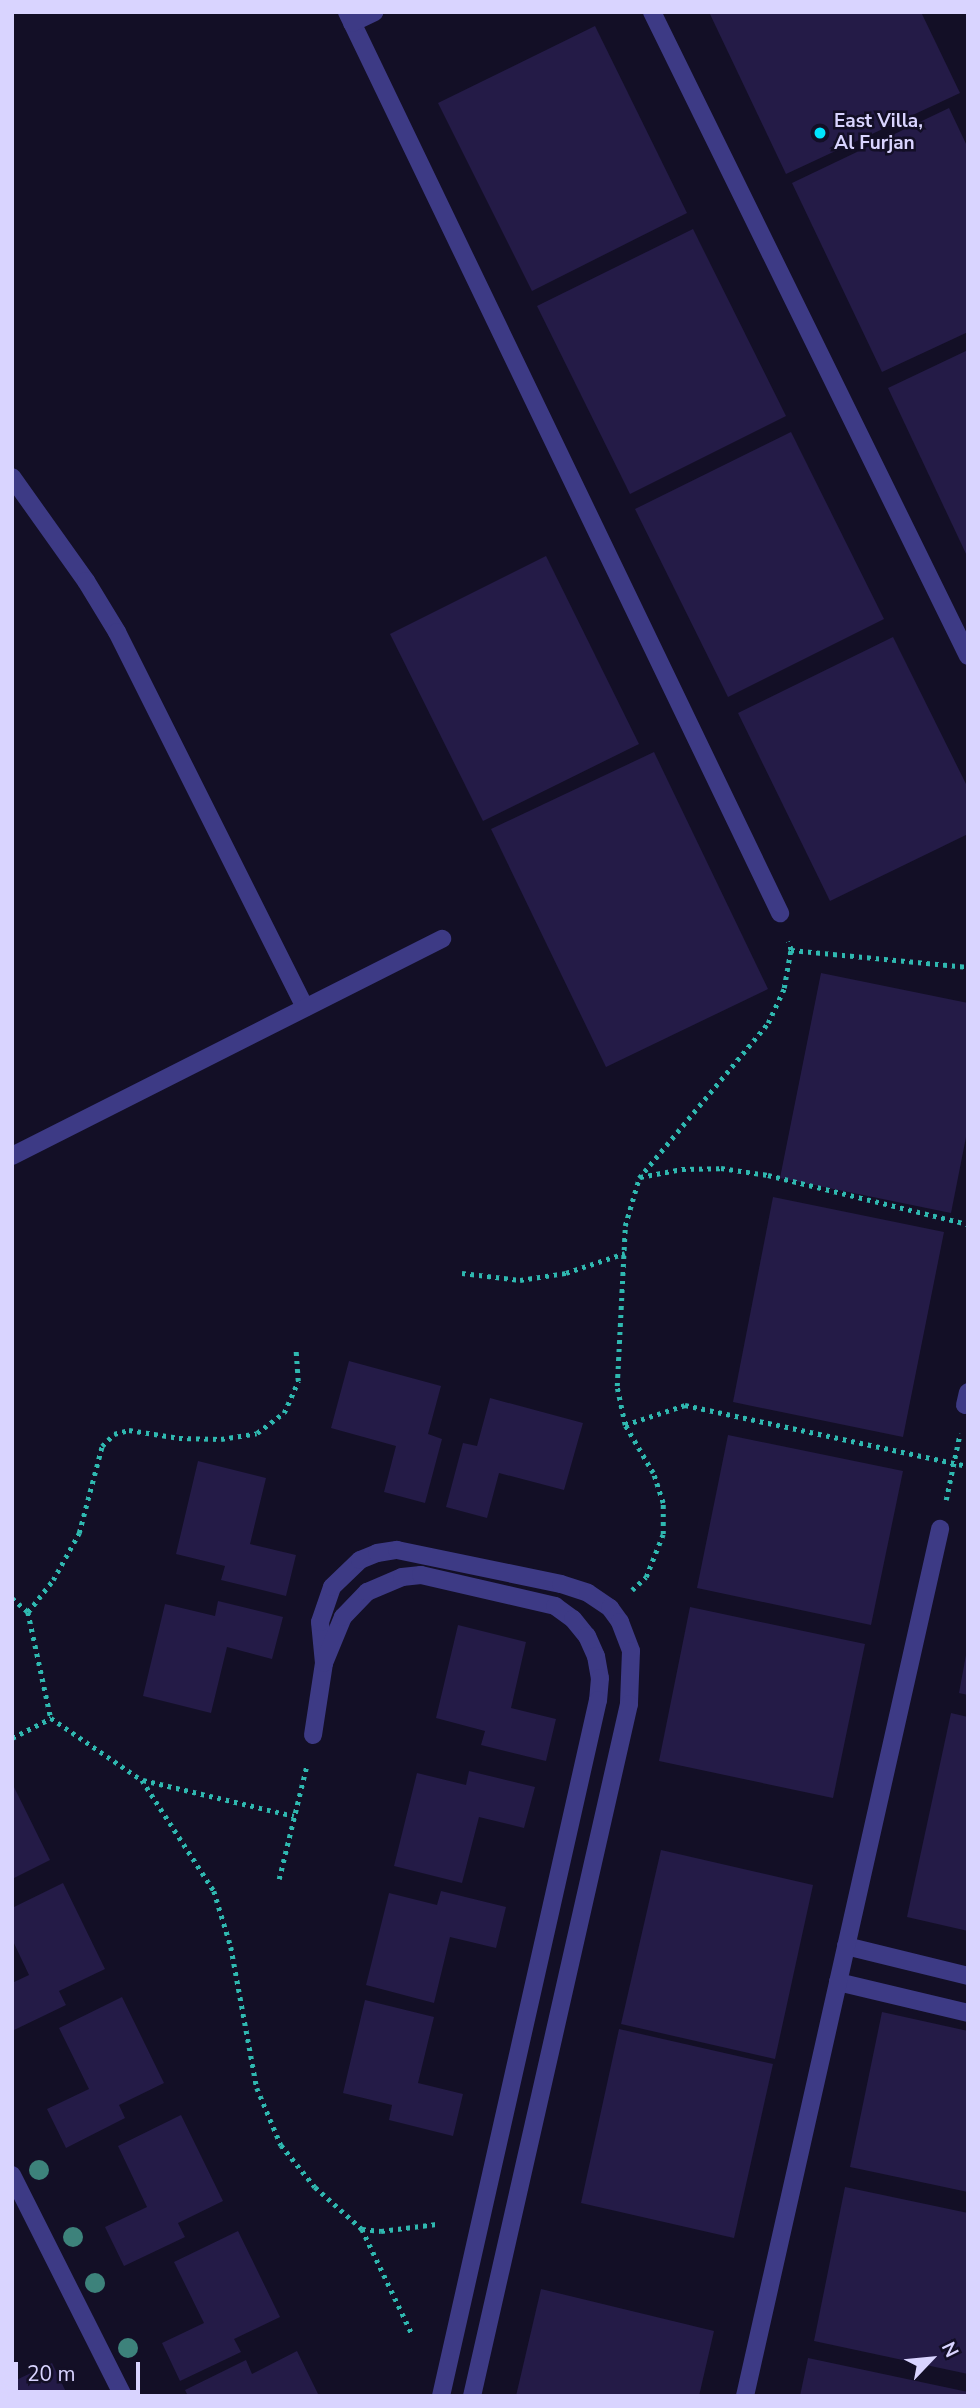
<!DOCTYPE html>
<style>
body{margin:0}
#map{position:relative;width:980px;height:2408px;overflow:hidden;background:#130f26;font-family:"Nunito Sans",sans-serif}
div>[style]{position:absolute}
.building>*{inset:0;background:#241b47}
.path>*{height:4.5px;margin-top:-2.25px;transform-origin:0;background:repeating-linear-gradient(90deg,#2fb8b0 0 3.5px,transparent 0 8.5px)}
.minor>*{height:18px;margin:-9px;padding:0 9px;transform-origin:9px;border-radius:9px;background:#3d3a85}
.trees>*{width:20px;height:20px;margin:-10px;border-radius:50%;background:#3d827b}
.dots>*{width:19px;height:19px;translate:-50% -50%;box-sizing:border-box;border:4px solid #130f26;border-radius:50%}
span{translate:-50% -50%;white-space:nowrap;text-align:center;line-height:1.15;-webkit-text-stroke:5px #130f26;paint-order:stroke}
.poi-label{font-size:19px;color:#d9d4ff;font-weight:700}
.left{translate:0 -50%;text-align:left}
.frame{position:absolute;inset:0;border:14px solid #d9d4ff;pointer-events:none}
.north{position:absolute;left:896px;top:2324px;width:70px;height:70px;-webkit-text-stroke:5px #130f26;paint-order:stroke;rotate:64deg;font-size:19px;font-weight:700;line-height:28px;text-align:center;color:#d9d4ff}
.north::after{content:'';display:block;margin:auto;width:24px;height:32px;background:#d9d4ff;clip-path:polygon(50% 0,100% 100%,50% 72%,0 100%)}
.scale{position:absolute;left:14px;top:2362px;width:126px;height:32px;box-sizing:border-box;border:4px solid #d9d4ff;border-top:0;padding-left:9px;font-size:21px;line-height:24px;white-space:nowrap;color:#d9d4ff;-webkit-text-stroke:5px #130f26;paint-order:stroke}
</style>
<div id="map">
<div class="building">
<i style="clip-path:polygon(709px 12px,921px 12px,960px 93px,786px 174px)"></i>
<i style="clip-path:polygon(595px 26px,687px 213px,532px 291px,438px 103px)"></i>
<i style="clip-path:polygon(949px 108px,968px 148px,968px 332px,882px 372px,792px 183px)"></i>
<i style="clip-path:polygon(693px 229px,786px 416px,630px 494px,537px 306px)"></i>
<i style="clip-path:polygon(968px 350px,968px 558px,888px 388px)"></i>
<i style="clip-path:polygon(791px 432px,884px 619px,728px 697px,635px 509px)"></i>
<i style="clip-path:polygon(546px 556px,639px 744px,483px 821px,390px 634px)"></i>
<i style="clip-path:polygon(893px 637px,968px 788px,968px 834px,830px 901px,738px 713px)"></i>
<i style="clip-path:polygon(654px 752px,768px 989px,606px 1067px,491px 829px)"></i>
<i style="clip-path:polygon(821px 973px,968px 1003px,968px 1127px,951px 1213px,780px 1178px)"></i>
<i style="clip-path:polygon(773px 1197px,944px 1232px,903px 1437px,733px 1402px)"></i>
<i style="clip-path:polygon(349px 1361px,441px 1386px,428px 1434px,442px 1439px,425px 1503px,384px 1492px,396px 1446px,331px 1428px)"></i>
<i style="clip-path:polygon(490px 1398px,583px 1423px,564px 1490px,499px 1473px,487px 1518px,446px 1507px,463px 1443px,477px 1446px)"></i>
<i style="clip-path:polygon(728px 1435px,903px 1471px,871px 1625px,697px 1588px)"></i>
<i style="clip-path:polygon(198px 1461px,266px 1478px,250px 1544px,296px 1555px,286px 1596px,221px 1580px,225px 1566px,176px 1554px)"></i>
<i style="clip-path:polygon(218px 1601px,283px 1617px,272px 1659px,227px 1647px,211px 1713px,143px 1696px,165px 1604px,215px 1616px)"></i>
<i style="clip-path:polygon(690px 1607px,865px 1644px,833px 1798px,659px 1761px)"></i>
<i style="clip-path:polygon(458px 1625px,526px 1642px,511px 1708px,556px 1719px,546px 1761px,481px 1745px,485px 1731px,436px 1718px)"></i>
<i style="clip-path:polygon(966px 1655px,968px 1655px,968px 1695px,959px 1693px)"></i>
<i style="clip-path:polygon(951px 1713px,968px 1717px,968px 1931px,907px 1917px)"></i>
<i style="clip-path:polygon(469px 1771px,535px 1787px,524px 1828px,479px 1817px,462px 1883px,394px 1866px,417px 1773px,466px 1785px)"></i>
<i style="clip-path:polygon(12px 1783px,50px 1860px,12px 1879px)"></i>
<i style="clip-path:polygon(661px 1850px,813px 1885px,775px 2059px,621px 2024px)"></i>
<i style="clip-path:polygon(63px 1883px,105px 1969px,59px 1991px,66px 2005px,12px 2031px,12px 1983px,29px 1975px,12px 1939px,12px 1908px)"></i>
<i style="clip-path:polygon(441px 1891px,506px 1907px,496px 1948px,450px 1937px,434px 2003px,366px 1985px,389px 1893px,437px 1905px)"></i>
<i style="clip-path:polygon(122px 1997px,164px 2083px,119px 2105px,125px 2118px,66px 2148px,47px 2109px,89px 2089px,59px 2028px)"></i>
<i style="clip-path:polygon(365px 2000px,434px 2017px,418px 2083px,463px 2094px,453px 2136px,389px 2120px,392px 2105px,343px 2093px)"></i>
<i style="clip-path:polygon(882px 2012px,968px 2031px,968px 2192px,850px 2167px)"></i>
<i style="clip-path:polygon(619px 2029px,773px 2064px,734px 2238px,581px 2203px)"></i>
<i style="clip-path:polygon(181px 2115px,223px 2201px,178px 2223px,185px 2237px,124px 2266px,105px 2227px,147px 2207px,118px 2146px)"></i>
<i style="clip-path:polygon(845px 2187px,968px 2213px,968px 2374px,814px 2341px)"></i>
<i style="clip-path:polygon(238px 2231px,280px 2317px,234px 2339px,241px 2352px,180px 2381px,162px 2343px,204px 2323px,174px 2262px)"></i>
<i style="clip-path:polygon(541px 2289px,714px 2331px,699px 2396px,516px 2396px)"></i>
<i style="clip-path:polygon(297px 2351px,319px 2396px,188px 2396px,185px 2390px,246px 2360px,252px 2374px)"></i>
<i style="clip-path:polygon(808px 2358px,968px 2392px,968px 2396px,800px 2396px)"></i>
<i style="clip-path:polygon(52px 2363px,68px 2396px,12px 2396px,12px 2382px)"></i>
</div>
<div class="path">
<i style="left:791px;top:950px;width:178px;rotate:5.5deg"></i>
<i style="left:640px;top:1177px;width:43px;rotate:-10.8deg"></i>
<i style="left:682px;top:1169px;width:39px;rotate:-1deg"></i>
<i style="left:721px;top:1168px;width:48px;rotate:8.5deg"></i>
<i style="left:768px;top:1175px;width:206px;rotate:13.8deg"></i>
<i style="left:462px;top:1273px;width:58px;rotate:6.9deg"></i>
<i style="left:520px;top:1280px;width:47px;rotate:-8.7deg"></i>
<i style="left:566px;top:1273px;width:62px;rotate:-18.7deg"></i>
<i style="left:625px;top:1425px;width:63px;rotate:-18.4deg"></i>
<i style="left:685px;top:1405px;width:289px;rotate:12.2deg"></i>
<i style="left:946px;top:1500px;width:68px;rotate:-78.2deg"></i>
<i style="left:632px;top:1590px;width:19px;rotate:-43deg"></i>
<i style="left:646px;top:1577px;width:46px;rotate:-68.4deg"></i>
<i style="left:663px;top:1534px;width:31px;rotate:-90deg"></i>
<i style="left:663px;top:1503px;width:32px;rotate:-108deg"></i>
<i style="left:653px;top:1473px;width:56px;rotate:-120.3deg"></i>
<i style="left:625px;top:1425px;width:40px;rotate:-102deg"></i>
<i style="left:617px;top:1386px;width:160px;rotate:-87.1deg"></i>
<i style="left:625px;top:1226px;width:50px;rotate:-73.7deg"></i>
<i style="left:639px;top:1178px;width:202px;rotate:-50.2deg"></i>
<i style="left:768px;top:1023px;width:38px;rotate:-65deg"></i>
<i style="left:784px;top:988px;width:39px;rotate:-80deg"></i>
<i style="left:791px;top:950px;width:9px;rotate:-108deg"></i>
<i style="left:12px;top:1598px;width:21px;rotate:41deg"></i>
<i style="left:28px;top:1612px;width:41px;rotate:-52deg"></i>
<i style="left:53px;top:1580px;width:54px;rotate:-61deg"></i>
<i style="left:79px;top:1533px;width:90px;rotate:-75.2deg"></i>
<i style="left:102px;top:1446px;width:17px;rotate:-45deg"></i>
<i style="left:114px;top:1434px;width:16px;rotate:-15deg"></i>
<i style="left:129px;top:1430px;width:51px;rotate:9.1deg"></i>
<i style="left:179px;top:1438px;width:42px;rotate:1.4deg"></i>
<i style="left:221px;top:1439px;width:36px;rotate:-9deg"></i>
<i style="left:257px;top:1433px;width:34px;rotate:-37deg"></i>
<i style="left:284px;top:1413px;width:35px;rotate:-66deg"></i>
<i style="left:298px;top:1381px;width:32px;rotate:-94deg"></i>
<i style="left:28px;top:1612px;width:108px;rotate:77.8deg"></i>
<i style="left:51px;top:1718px;width:110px;rotate:34.3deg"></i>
<i style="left:142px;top:1780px;width:132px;rotate:57deg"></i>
<i style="left:214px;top:1891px;width:59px;rotate:73.1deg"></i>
<i style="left:231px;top:1947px;width:143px;rotate:79.6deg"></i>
<i style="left:257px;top:2088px;width:62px;rotate:67.2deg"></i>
<i style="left:281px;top:2145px;width:54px;rotate:51deg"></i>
<i style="left:315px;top:2187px;width:63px;rotate:41.8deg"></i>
<i style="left:362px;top:2229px;width:19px;rotate:6deg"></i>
<i style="left:381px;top:2231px;width:56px;rotate:-7.1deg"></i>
<i style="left:12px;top:1738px;width:44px;rotate:-27.1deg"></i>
<i style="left:143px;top:1780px;width:155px;rotate:13.4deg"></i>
<i style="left:279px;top:1879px;width:118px;rotate:-76.3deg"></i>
<i style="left:362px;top:2229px;width:116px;rotate:64.5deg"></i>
</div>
<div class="minor">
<i style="left:347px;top:12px;width:1000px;rotate:64.33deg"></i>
<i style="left:652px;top:12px;width:717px;rotate:63.86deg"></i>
<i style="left:352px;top:23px;width:25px;rotate:-26deg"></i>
<i style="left:12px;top:477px;width:128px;rotate:54.6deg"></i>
<i style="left:86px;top:581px;width:60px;rotate:58.7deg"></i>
<i style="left:117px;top:632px;width:420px;rotate:63.4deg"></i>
<i style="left:12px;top:1156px;width:482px;rotate:-26.8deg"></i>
<i style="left:965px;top:1405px;width:13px;rotate:-77deg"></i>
<i style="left:324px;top:1663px;width:41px;rotate:-95.6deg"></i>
<i style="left:320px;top:1622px;width:37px;rotate:-71deg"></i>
<i style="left:332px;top:1587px;width:39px;rotate:-44deg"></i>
<i style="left:360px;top:1560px;width:18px;rotate:-22deg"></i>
<i style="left:377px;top:1553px;width:20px;rotate:-9deg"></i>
<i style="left:397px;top:1550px;width:167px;rotate:11.7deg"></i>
<i style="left:561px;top:1584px;width:28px;rotate:18deg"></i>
<i style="left:588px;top:1593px;width:27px;rotate:34deg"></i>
<i style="left:610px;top:1608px;width:17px;rotate:54deg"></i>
<i style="left:620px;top:1622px;width:31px;rotate:69deg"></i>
<i style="left:631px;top:1651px;width:53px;rotate:92.2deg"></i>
<i style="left:629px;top:1704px;width:710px;rotate:102.78deg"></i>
<i style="left:313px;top:1735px;width:73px;rotate:-81.3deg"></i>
<i style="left:324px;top:1663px;width:50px;rotate:-67.6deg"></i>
<i style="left:343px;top:1617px;width:35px;rotate:-46deg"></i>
<i style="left:367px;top:1592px;width:38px;rotate:-23deg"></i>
<i style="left:402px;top:1577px;width:19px;rotate:-6deg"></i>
<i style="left:421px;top:1575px;width:138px;rotate:13deg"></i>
<i style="left:555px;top:1606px;width:22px;rotate:36deg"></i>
<i style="left:573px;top:1619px;width:22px;rotate:51deg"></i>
<i style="left:587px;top:1636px;width:22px;rotate:66deg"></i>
<i style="left:596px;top:1656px;width:22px;rotate:80deg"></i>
<i style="left:600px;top:1678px;width:22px;rotate:95deg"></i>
<i style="left:598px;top:1700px;width:713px;rotate:102.71deg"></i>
<i style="left:846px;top:1946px;width:126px;rotate:13.8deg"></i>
<i style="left:838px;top:1982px;width:134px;rotate:13.4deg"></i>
<i style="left:12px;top:2175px;width:247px;rotate:63.3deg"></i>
<i style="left:745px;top:2396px;width:889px;rotate:-77.32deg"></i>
</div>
<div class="trees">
<i style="left:39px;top:2170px"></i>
<i style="left:73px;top:2237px"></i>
<i style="left:95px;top:2283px"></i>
<i style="left:128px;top:2348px"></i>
</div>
<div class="dots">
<i style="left:820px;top:133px;background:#00e5ff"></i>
</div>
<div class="poi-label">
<span class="left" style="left:834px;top:133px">East Villa,<br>Al Furjan</span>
</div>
<div class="frame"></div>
<div class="north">N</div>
<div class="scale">20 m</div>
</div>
